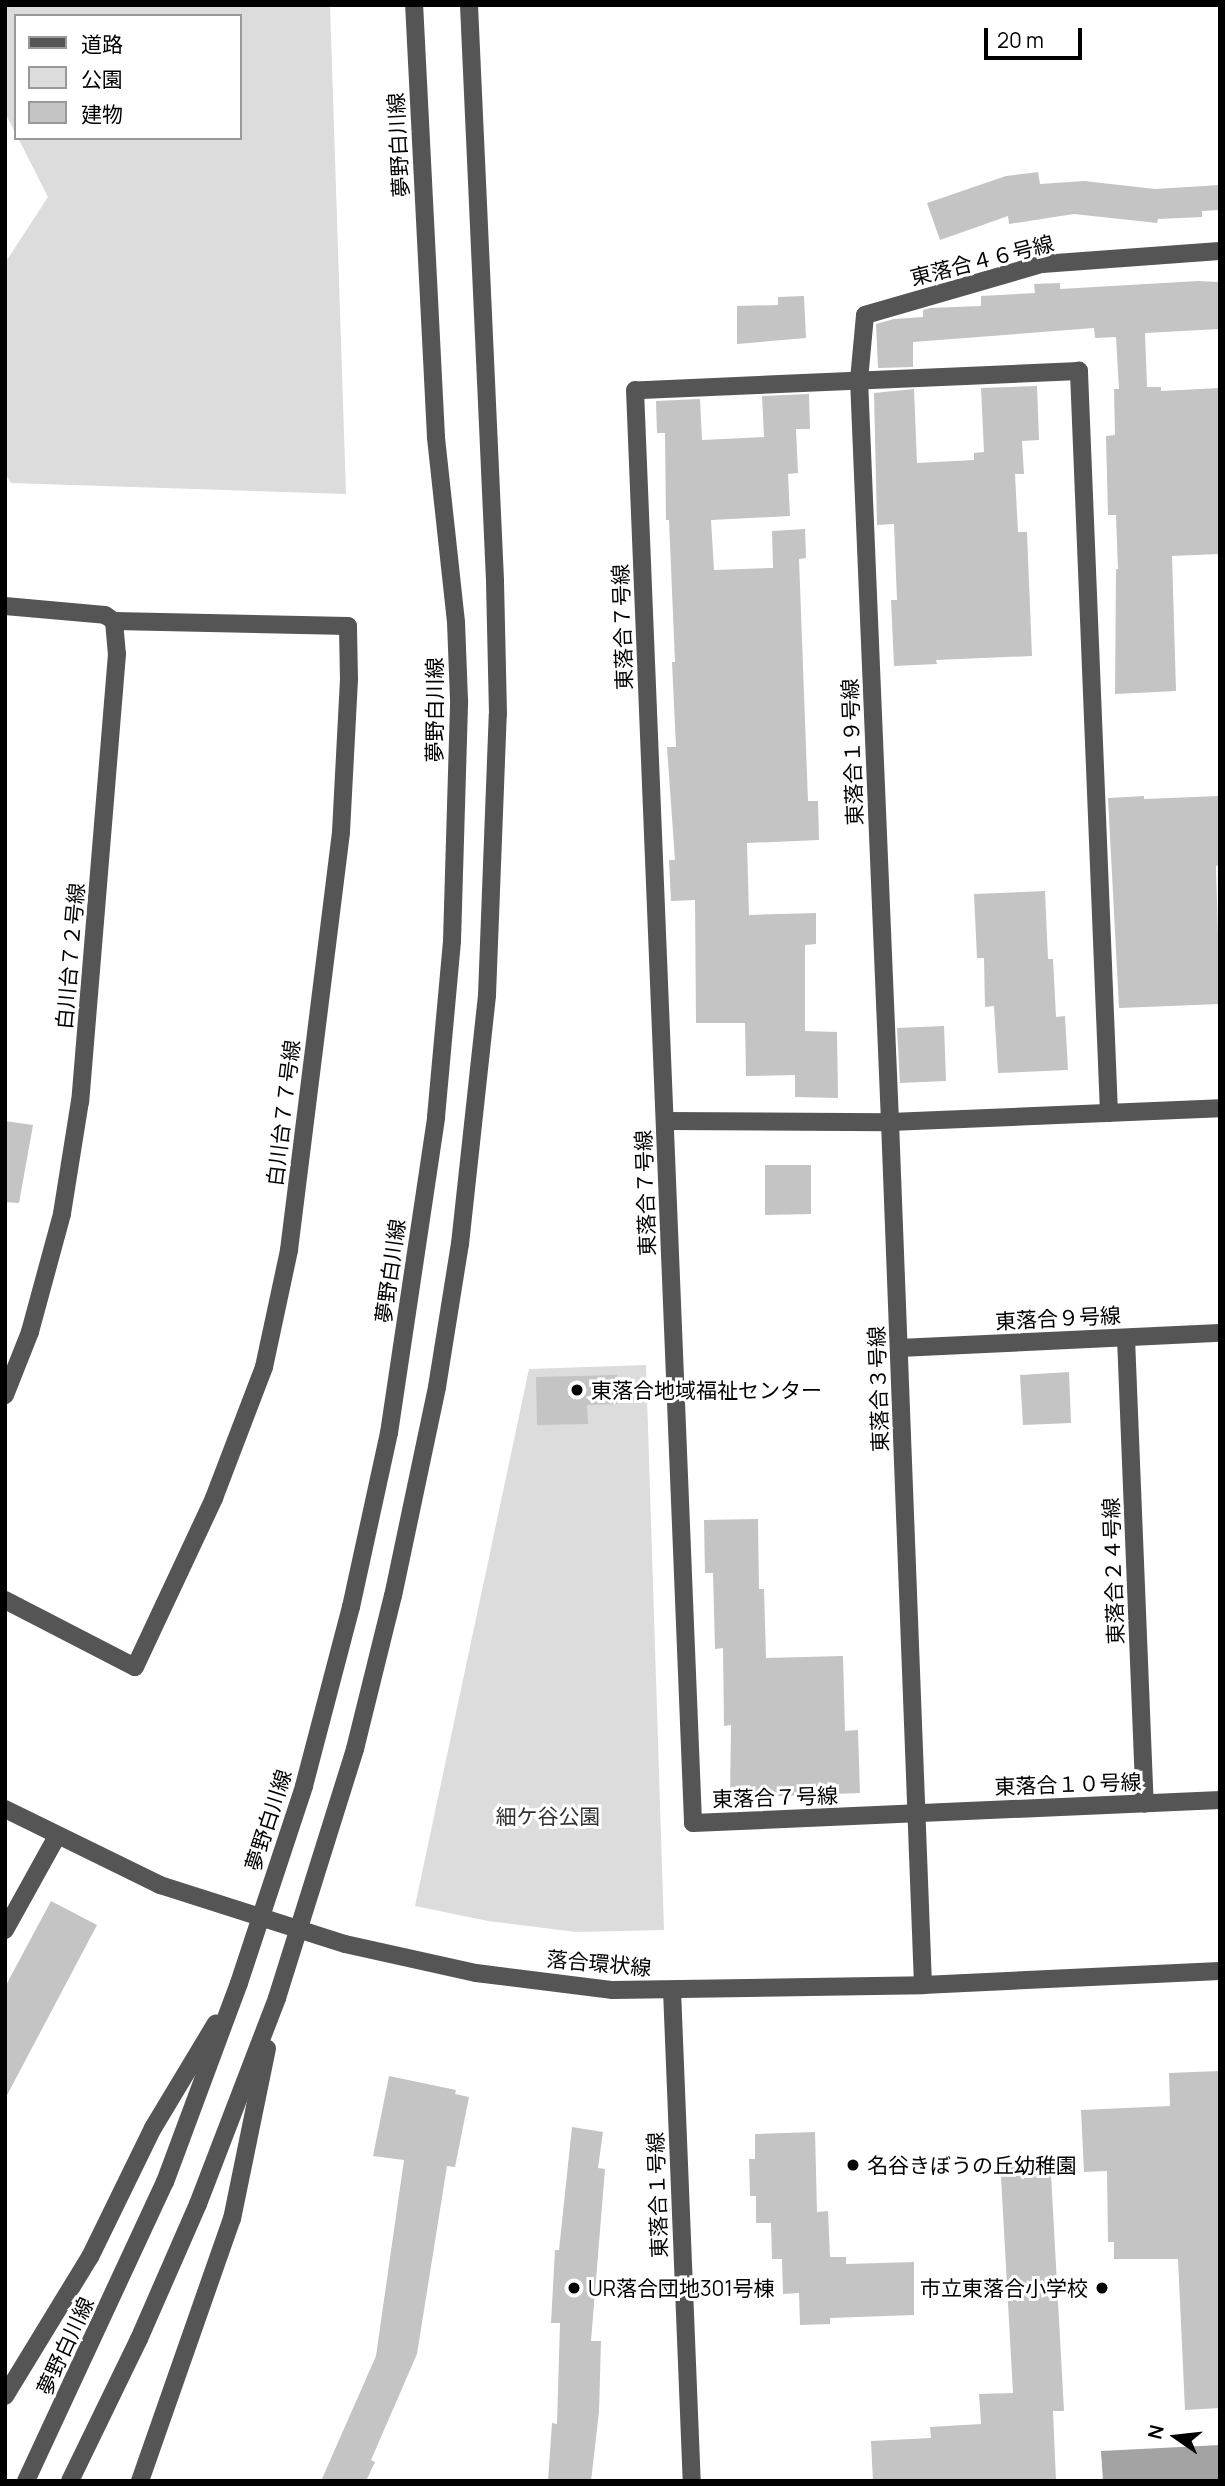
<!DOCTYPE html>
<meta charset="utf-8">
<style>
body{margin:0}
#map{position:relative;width:1225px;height:2486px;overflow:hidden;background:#fff;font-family:Manrope,"Noto Sans JP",sans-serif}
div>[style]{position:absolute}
.green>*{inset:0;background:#dcdcdc}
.water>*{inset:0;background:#a3a3a3}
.building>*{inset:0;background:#c4c4c4}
.minor>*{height:18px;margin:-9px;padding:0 9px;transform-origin:9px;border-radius:9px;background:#555}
.minor-bridge>*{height:18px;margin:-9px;padding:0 9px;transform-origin:9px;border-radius:9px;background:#555}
.dots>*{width:19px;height:19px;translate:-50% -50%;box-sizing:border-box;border:4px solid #fff;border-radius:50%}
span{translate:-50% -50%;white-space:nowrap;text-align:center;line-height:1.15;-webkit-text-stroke:6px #fff;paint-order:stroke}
.street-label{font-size:21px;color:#000}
.poi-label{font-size:21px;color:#000}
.left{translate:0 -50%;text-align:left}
.right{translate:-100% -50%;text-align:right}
.park-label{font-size:21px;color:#333}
.frame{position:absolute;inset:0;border:7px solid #000;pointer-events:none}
.legend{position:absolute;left:14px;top:14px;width:228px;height:126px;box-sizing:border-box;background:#fff;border:2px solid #999;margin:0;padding:9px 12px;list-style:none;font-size:21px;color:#000}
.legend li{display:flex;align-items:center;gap:14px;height:35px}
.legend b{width:35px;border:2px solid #999}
.north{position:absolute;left:1141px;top:2402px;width:70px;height:70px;-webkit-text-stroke:5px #fff;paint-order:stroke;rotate:284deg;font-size:19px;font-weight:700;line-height:28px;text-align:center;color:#000}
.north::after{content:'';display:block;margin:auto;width:24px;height:32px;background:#000;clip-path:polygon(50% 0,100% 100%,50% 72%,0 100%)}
.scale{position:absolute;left:984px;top:28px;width:98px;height:32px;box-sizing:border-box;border:4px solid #000;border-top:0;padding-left:9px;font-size:21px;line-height:24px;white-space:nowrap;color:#000;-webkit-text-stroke:5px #fff;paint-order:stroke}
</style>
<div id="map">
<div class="green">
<i style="clip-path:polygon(5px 5px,330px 5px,346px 494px,11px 483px,5px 474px,5px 263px,48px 197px,18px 138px,240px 138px,240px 16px,16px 16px,16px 134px,5px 113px)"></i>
<i style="clip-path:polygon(646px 1365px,664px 1930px,576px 1932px,488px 1921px,415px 1906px,529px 1369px)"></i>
</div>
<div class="water">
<i style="clip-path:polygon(1220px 2445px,1220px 2481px,1103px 2481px,1101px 2451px)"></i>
</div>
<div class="building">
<i style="clip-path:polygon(1038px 172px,1040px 184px,1084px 181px,1155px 189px,1220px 185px,1220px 210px,1202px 211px,1202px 217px,1158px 219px,1157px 223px,1074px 214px,1009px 224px,1008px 216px,940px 240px,927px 203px,1006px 176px)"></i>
<i style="clip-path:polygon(1198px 281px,1220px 282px,1220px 329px,1145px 333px,1147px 387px,1161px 387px,1161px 391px,1220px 388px,1220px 554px,1172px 556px,1176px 691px,1115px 694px,1116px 569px,1118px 569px,1116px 515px,1108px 515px,1106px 436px,1115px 435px,1114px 389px,1119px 389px,1116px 337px,1095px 338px,1094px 328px,913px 342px,913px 367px,878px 368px,876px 324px,894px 319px,923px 317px,923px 310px,930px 308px,981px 306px,981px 296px,1035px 293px,1034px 284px,1060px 283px,1060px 289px)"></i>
<i style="clip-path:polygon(804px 296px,806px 338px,737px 344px,737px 306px,778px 305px,778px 297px)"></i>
<i style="clip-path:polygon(1037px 386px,1039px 440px,1022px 441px,1024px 474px,1015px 474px,1018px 532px,1027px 532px,1032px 656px,936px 660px,937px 664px,894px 666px,891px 600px,897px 600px,894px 524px,877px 525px,874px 393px,914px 389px,917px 463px,974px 460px,974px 453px,984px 452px,981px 388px)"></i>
<i style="clip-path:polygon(809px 394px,810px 429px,796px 429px,798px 473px,788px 474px,790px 516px,711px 520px,714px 570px,773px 568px,772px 531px,805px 529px,806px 558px,799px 559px,808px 801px,818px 801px,819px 840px,747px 843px,749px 915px,816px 913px,816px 944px,805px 945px,805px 1031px,837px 1032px,838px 1098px,795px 1097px,795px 1075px,746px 1076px,745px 1023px,696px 1023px,695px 900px,671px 901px,669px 860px,675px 860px,667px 747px,676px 747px,672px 662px,675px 662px,669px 520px,666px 520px,665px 433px,657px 433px,656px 401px,700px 399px,702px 440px,764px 437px,762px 396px)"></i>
<i style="clip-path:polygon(1144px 796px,1144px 799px,1220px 796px,1220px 865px,1216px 866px,1220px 1004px,1119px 1008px,1108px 798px)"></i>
<i style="clip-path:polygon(1045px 891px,1048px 959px,1053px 959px,1056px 1017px,1065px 1016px,1068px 1070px,998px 1073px,994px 1006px,985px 1007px,984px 958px,977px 958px,974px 894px)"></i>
<i style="clip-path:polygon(944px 1026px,946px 1081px,900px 1083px,897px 1028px)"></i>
<i style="clip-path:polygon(5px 1121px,33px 1125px,19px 1203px,5px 1202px)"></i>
<i style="clip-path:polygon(765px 1165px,811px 1165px,811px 1214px,765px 1215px)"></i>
<i style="clip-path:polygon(1069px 1372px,1071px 1423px,1023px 1425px,1020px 1375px)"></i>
<i style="clip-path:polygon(617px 1375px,618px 1404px,587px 1405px,588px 1424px,537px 1425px,536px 1377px)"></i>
<i style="clip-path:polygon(758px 1519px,759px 1589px,764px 1589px,766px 1658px,843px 1656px,845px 1731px,858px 1730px,860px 1793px,730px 1798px,731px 1725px,724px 1726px,723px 1648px,715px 1649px,713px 1573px,705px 1573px,704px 1520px)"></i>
<i style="clip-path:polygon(51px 1901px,97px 1925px,5px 2099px,5px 1987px)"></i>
<i style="clip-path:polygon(1219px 2071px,1220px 2408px,1185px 2410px,1178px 2259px,1114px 2259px,1114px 2242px,1108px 2242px,1107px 2171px,1084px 2172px,1081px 2110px,1170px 2106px,1169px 2073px)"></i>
<i style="clip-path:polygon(389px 2076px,456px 2090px,455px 2094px,469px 2097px,455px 2167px,447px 2166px,417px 2354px,371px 2460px,375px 2462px,366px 2481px,321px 2481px,376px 2356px,404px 2160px,373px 2156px)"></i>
<i style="clip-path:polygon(572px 2127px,603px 2132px,598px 2168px,605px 2169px,591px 2341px,601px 2341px,599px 2412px,591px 2481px,548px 2481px,552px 2423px,557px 2424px,560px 2323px,551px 2323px,555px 2250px,559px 2250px)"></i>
<i style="clip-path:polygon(815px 2132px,817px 2212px,828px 2211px,830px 2257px,846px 2257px,846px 2264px,914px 2262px,914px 2315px,830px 2318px,830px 2324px,800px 2325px,799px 2293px,783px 2294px,782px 2259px,772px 2259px,771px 2223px,756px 2223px,756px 2196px,750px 2196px,749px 2159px,755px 2159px,755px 2134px)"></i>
<i style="clip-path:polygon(1050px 2156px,1064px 2411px,1053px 2411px,1056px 2481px,873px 2481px,871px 2441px,931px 2438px,930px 2427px,981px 2424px,979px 2394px,1013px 2393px,1000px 2159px)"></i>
</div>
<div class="minor">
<i style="left:5px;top:606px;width:100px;rotate:5.1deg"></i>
<i style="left:105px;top:615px;width:11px;rotate:34deg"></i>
<i style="left:114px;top:621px;width:33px;rotate:85deg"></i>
<i style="left:117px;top:654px;width:449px;rotate:94.7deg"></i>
<i style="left:80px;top:1101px;width:114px;rotate:99.1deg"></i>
<i style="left:62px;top:1214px;width:122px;rotate:105.2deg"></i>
<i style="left:30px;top:1332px;width:68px;rotate:111.6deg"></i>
<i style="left:1109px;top:1113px;width:743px;rotate:-92.32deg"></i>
<i style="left:1079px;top:371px;width:444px;rotate:177.5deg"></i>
<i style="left:635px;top:390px;width:1434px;rotate:87.68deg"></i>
<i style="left:693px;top:1823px;width:528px;rotate:-2.5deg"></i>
<i style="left:665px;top:1121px;width:225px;rotate:0.3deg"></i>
<i style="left:890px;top:1122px;width:743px;rotate:-92.39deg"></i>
<i style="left:859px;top:380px;width:65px;rotate:-84.7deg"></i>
<i style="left:865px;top:315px;width:184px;rotate:-16.1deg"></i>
<i style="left:1042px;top:264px;width:178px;rotate:-4.2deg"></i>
<i style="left:1126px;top:1338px;width:466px;rotate:87.7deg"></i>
<i style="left:899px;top:1348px;width:321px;rotate:-2.7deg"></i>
<i style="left:5px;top:1600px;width:146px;rotate:27.3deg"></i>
<i style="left:135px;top:1667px;width:187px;rotate:-64.9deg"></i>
<i style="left:214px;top:1498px;width:140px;rotate:-69.1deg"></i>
<i style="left:264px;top:1367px;width:120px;rotate:-77.9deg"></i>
<i style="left:289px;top:1250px;width:421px;rotate:-82.9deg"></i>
<i style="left:341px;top:832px;width:152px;rotate:-87deg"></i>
<i style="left:349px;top:680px;width:54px;rotate:-91.1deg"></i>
<i style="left:348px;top:626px;width:234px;rotate:-178.8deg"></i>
<i style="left:5px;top:1809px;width:173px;rotate:26.1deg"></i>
<i style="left:5px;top:1930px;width:107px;rotate:-61deg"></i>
<i style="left:345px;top:1944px;width:134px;rotate:12.5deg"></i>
<i style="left:476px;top:1973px;width:138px;rotate:7.1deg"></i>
<i style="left:613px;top:1990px;width:310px;rotate:-0.9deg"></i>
<i style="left:923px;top:1985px;width:297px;rotate:-2.7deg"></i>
<i style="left:923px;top:1985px;width:864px;rotate:-92.19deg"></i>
<i style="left:890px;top:1122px;width:330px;rotate:-2.4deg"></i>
<i style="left:672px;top:1990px;width:491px;rotate:87.7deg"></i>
<i style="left:5px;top:2396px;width:163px;rotate:-58.6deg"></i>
<i style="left:90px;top:2257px;width:144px;rotate:-64deg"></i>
<i style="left:153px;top:2128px;width:122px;rotate:-59deg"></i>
<i style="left:26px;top:2481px;width:330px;rotate:-65.1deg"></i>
<i style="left:165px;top:2182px;width:212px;rotate:-69.6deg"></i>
<i style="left:239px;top:1983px;width:207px;rotate:-71.7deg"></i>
<i style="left:304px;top:1786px;width:185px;rotate:-75.3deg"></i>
<i style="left:351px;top:1607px;width:178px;rotate:-77.7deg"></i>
<i style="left:389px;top:1433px;width:319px;rotate:-81.5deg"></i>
<i style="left:436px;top:1117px;width:177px;rotate:-84.8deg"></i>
<i style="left:452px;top:941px;width:241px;rotate:-88.3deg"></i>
<i style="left:459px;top:700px;width:78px;rotate:-92.2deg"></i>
<i style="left:456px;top:622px;width:186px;rotate:-96.2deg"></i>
<i style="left:436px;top:437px;width:433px;rotate:-92.9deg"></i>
<i style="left:70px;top:2481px;width:158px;rotate:-64.1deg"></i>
<i style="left:139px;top:2339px;width:147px;rotate:-66.4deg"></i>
<i style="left:198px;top:2204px;width:221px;rotate:-69deg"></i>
<i style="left:277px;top:1998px;width:261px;rotate:-72.6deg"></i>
<i style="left:355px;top:1749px;width:158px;rotate:-76.1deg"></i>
<i style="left:393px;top:1596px;width:214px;rotate:-78.1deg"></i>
<i style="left:437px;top:1387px;width:145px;rotate:-80.9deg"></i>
<i style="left:460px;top:1244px;width:250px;rotate:-83.8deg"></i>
<i style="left:487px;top:995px;width:281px;rotate:-87.8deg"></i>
<i style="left:498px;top:714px;width:134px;rotate:-91.3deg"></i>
<i style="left:495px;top:580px;width:576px;rotate:-92.59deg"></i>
<i style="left:140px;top:2481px;width:278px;rotate:-70.7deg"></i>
<i style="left:232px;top:2219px;width:174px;rotate:-78.4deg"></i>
</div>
<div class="minor-bridge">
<i style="left:160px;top:1885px;width:194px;rotate:17.7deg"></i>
</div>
<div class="dots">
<i style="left:577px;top:1390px;background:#000"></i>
<i style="left:853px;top:2165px;background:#000"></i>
<i style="left:574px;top:2288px;background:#000"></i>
<i style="left:1102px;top:2288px;background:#000"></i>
</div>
<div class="street-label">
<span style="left:398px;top:145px;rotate:-93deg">夢野白川線</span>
<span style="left:982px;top:260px;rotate:-14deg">東落合４６号線</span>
<span style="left:622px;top:627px;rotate:-92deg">東落合７号線</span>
<span style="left:434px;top:710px;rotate:-90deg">夢野白川線</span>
<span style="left:852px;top:752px;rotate:-92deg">東落合１９号線</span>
<span style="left:70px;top:956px;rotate:-85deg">白川台７２号線</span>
<span style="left:283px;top:1113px;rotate:-83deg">白川台７７号線</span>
<span style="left:645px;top:1193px;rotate:-92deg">東落合７号線</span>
<span style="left:390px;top:1271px;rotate:-82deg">夢野白川線</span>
<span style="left:1058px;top:1318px;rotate:-3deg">東落合９号線</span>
<span style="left:878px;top:1389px;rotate:-92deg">東落合３号線</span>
<span style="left:1113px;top:1571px;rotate:-92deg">東落合２４号線</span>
<span style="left:1068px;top:1784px;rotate:-2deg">東落合１０号線</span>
<span style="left:775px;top:1797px;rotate:-2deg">東落合７号線</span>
<span style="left:268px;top:1820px;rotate:-72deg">夢野白川線</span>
<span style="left:599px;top:1963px;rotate:5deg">落合環状線</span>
<span style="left:657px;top:2195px;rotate:-92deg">東落合１号線</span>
<span style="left:65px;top:2346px;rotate:-65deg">夢野白川線</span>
</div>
<div class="poi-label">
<span class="left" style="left:591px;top:1390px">東落合地域福祉センター</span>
<span class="left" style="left:867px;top:2165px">名谷きぼうの丘幼稚園</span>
<span class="left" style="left:588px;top:2288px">UR落合団地301号棟</span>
<span class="right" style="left:1088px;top:2288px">市立東落合小学校</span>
</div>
<div class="park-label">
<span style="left:548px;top:1816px">細ケ谷公園</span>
</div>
<div class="frame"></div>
<ul class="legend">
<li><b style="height:9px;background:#555"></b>道路</li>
<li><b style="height:19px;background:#dcdcdc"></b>公園</li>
<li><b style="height:19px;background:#c4c4c4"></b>建物</li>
</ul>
<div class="north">N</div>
<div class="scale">20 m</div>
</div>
